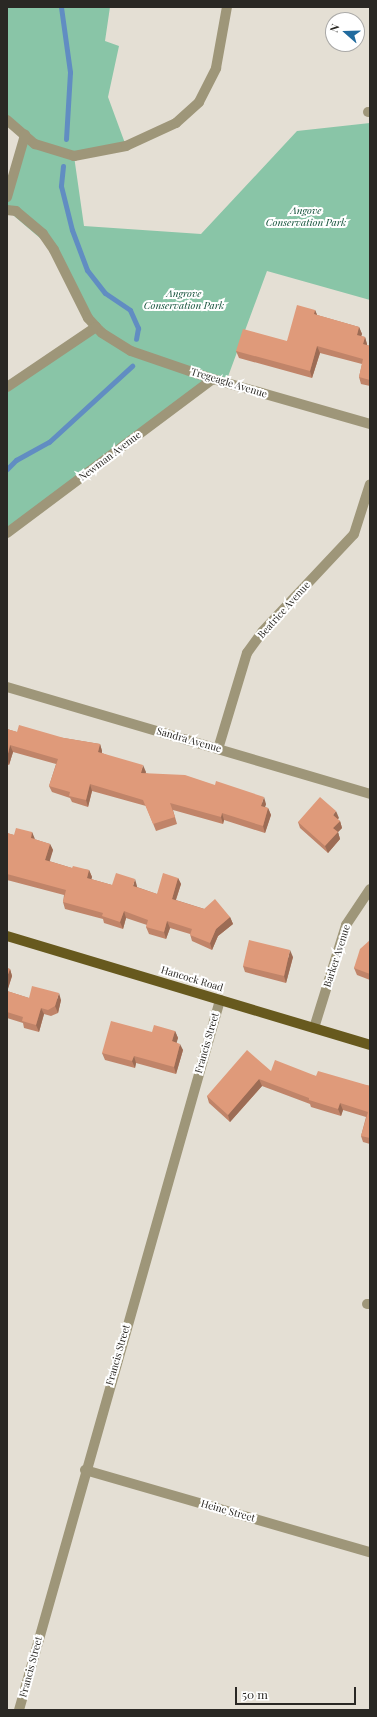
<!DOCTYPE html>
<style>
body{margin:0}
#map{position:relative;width:377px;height:1717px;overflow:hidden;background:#e4dfd4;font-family:"Playfair Display",serif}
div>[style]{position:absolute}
.green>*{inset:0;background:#89c5a7}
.stream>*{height:5px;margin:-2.5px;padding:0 2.5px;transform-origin:2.5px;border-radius:2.5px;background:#618dc2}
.minor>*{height:10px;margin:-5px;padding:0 5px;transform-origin:5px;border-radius:5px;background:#9e9679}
.major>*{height:10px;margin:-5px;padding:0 5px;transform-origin:5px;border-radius:5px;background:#67591e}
.wall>*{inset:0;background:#c08469}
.shaded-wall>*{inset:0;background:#9c6c55}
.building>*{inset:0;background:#df9a7a}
span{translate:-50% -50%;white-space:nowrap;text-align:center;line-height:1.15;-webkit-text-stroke:4px #fff;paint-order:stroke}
.park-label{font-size:10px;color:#104f37;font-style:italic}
.street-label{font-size:10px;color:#2a2824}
.frame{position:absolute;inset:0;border:8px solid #2a2824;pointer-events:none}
.north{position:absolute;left:325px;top:12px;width:40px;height:40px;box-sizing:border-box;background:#fff;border:1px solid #aaa9a7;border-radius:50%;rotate:290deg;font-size:11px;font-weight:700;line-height:16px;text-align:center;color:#2a2824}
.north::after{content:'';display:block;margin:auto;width:14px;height:18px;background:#216b9e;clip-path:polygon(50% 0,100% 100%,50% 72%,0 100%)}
.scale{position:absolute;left:235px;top:1687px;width:121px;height:18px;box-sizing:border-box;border:2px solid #2a2824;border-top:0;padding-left:5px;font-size:12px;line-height:14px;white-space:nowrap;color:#2a2824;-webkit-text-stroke:3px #fff;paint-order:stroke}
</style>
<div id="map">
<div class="green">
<i style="clip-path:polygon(7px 7px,110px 7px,105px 41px,119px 46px,108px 97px,126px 146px,74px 156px,84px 226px,201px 234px,297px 131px,370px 123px,370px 300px,267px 271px,226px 382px,213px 378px,7px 533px,7px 387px,96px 327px,84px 310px,54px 250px,7px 210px,7px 197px,25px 135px,7px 120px)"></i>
</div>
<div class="stream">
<i style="left:61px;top:7px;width:66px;rotate:82.1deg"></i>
<i style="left:70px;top:72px;width:67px;rotate:93.4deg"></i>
<i style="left:63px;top:166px;width:20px;rotate:96deg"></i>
<i style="left:61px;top:186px;width:45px;rotate:76deg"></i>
<i style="left:72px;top:230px;width:43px;rotate:69.4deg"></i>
<i style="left:87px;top:270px;width:29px;rotate:52deg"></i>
<i style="left:105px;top:293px;width:30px;rotate:34deg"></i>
<i style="left:130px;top:310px;width:20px;rotate:66deg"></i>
<i style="left:138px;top:328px;width:11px;rotate:100deg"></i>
<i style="left:7px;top:469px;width:13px;rotate:-45deg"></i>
<i style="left:16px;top:460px;width:38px;rotate:-29deg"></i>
<i style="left:49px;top:442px;width:113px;rotate:-42.5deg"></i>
</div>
<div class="minor">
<i style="left:368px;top:112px;width:2px"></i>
<i style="left:7px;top:120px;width:37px;rotate:41deg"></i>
<i style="left:35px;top:144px;width:41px;rotate:17.1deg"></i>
<i style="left:74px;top:156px;width:53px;rotate:-10.9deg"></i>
<i style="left:126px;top:146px;width:55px;rotate:-24.7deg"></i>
<i style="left:176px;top:123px;width:31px;rotate:-42deg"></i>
<i style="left:199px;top:102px;width:38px;rotate:-63deg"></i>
<i style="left:216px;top:68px;width:62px;rotate:-79.8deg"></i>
<i style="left:7px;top:197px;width:65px;rotate:-73.8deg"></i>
<i style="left:7px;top:210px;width:9px;rotate:6deg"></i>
<i style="left:16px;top:211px;width:35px;rotate:40deg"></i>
<i style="left:43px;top:234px;width:19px;rotate:55deg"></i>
<i style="left:54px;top:250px;width:76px;rotate:63.4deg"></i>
<i style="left:88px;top:318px;width:12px;rotate:48deg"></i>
<i style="left:96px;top:327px;width:107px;rotate:146deg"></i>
<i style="left:96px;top:327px;width:8px;rotate:45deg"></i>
<i style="left:102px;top:333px;width:34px;rotate:32deg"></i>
<i style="left:131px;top:351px;width:87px;rotate:18.9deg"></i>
<i style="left:213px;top:379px;width:163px;rotate:16deg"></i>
<i style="left:7px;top:533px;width:257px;rotate:-36.8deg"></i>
<i style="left:7px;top:687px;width:378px;rotate:16.4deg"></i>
<i style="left:218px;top:749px;width:100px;rotate:-73.2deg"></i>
<i style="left:247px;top:653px;width:26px;rotate:-54deg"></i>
<i style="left:262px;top:632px;width:134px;rotate:-46.8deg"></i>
<i style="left:354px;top:534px;width:52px;rotate:-72.3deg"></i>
<i style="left:314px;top:1028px;width:108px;rotate:-72.7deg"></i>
<i style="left:346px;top:925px;width:43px;rotate:-56.3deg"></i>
<i style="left:367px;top:1304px;width:3px"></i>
<i style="left:85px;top:1470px;width:297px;rotate:16.1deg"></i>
<i style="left:19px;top:1710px;width:738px;rotate:-74.19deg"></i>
</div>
<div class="major">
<i style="left:7px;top:936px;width:379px;rotate:16.7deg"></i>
</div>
<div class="wall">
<i style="clip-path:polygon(315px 310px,317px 315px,359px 327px,362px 334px,361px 336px,365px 337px,367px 345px,370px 346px,370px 386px,361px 384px,359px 377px,362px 364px,320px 353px,312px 378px,239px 358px,236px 351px,287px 341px)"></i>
<i style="clip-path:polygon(7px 729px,17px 732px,64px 738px,100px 744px,102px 751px,102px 753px,146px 772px,145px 773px,266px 804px,265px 807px,268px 808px,271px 815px,265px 833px,224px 820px,223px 824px,173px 810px,177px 824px,156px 831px,146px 806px,92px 791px,88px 807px,72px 802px,70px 798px,52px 792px,49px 786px,56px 764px,13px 752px,9px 765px,7px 764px)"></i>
<i style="clip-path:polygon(339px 818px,337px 819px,340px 821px,342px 828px,338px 832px,340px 839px,328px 853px,300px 828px,298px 822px)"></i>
<i style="clip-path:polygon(32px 832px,34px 839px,50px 844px,53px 850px,49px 861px,72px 868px,89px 870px,92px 877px,91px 879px,112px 885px,137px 886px,137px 887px,157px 894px,178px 878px,181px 884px,176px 900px,230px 917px,233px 924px,218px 936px,212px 950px,192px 941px,190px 934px,170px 928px,166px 939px,149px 934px,146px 927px,147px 925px,126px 918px,123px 929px,104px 923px,103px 919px,65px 909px,63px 902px,64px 895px,7px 880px,7px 833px,14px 835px)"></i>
<i style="clip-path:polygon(370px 940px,370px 980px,357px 975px,354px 968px)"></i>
<i style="clip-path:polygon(293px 957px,286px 983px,245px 972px,243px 966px)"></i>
<i style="clip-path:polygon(7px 968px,10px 969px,12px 976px,7px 991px,29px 998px,61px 1000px,58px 1013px,51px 1016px,44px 1014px,39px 1032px,24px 1028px,23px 1023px,7px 1018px)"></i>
<i style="clip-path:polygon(175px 1031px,178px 1038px,176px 1042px,183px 1050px,176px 1074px,136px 1063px,135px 1068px,105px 1060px,102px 1053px,152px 1032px)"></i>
<i style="clip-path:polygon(271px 1071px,316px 1076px,370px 1086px,370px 1144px,363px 1142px,361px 1136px,366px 1117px,343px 1110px,341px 1116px,311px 1107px,310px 1104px,262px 1086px,230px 1122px,209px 1103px,207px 1096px)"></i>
</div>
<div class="shaded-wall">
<i style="clip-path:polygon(315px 310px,318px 317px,314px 314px)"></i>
<i style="clip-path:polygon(359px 327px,362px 334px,359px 342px,357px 335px)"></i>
<i style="clip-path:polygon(365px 337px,367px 344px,365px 351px,363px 344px)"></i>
<i style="clip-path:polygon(317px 346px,320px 353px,312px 378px,310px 371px)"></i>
<i style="clip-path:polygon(100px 744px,102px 751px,100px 759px,98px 752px)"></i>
<i style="clip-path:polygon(10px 745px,13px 752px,9px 765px,7px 758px)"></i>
<i style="clip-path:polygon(143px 765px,146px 772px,144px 779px,141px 773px)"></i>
<i style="clip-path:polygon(90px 784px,92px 791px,88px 807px,86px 800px)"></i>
<i style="clip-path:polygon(264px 797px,266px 804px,263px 813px,261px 806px)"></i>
<i style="clip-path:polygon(268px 808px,271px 815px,265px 833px,263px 826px)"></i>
<i style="clip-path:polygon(336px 811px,339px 818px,335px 822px,333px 815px)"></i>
<i style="clip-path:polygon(222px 813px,224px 820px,223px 824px,221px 817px)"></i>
<i style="clip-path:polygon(340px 821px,342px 828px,338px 832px,340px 839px,328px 853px,325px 846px,333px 828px)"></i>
<i style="clip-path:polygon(32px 832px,35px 839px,31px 838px)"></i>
<i style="clip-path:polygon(50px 844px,53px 850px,48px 867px,45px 860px)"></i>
<i style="clip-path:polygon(89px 870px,92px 877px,90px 884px,87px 878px)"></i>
<i style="clip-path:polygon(178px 878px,181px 884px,174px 905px,172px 899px)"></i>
<i style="clip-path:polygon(135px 879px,137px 886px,135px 893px,133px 886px)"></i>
<i style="clip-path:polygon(124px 911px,126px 918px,123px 929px,120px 922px)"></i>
<i style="clip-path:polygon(230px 917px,233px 924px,218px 936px,212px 950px,210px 943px,216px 929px)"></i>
<i style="clip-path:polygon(167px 921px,170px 928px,166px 939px,164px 932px)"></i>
<i style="clip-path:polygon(290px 950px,293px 957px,286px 983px,284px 976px)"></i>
<i style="clip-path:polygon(10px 969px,12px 976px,7px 992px,7px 977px)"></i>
<i style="clip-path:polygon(59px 993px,61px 1000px,58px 1013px,55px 1006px)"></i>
<i style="clip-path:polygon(41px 1008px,44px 1014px,39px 1032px,36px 1025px)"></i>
<i style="clip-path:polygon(175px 1031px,178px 1038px,175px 1048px,172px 1041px)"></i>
<i style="clip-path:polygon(180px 1044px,183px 1050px,176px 1074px,174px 1067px)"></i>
<i style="clip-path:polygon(134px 1056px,136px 1063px,135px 1068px,132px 1061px)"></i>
<i style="clip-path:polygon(259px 1079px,262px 1086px,230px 1122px,228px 1115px)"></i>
<i style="clip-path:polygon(340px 1103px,343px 1110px,341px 1116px,338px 1109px)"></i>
</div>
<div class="building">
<i style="clip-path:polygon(297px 305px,315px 310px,314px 314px,359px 327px,357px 335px,365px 337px,363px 344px,370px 346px,370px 380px,359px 377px,363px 359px,317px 346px,310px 371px,236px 351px,243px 329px,287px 341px)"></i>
<i style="clip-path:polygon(19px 725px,64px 738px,100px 744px,98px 752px,143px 765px,141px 773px,185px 775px,215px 785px,216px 781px,264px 797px,261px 806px,268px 808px,263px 826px,222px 813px,221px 817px,170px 803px,175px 817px,153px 824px,143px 800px,90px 784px,86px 800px,69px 796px,70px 792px,49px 786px,58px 759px,10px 745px,7px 758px,7px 729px,17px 732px)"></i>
<i style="clip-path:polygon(320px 797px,336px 811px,333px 815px,340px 821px,333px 828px,338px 832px,325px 846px,298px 822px)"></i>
<i style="clip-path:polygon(16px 828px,32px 832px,31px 838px,50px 844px,45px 860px,72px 868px,73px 866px,89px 870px,87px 878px,112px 885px,116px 873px,135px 879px,133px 886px,157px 894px,163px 873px,178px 878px,172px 899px,204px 909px,215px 899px,230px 917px,216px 929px,210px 943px,190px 935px,192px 929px,167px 921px,164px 932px,146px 927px,148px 920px,124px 911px,120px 922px,102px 916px,103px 913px,63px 902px,66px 890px,7px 874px,7px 833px,14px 835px)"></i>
<i style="clip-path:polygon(249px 940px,290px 950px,284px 976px,243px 966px)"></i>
<i style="clip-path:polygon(370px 940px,370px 974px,354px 968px,360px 949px)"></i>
<i style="clip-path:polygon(7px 968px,10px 969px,7px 977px)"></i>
<i style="clip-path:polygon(32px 986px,59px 993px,55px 1006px,48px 1010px,41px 1008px,36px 1025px,22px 1021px,23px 1017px,7px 1012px,7px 991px,29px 998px)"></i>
<i style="clip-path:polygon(111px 1021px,152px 1032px,154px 1025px,175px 1031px,172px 1041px,180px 1044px,174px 1067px,134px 1056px,132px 1061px,102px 1053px)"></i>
<i style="clip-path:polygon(247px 1050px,271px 1071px,275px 1060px,316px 1076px,318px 1071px,370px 1086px,370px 1138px,361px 1136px,368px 1112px,340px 1103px,338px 1109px,309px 1100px,309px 1098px,259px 1079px,228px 1115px,207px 1096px)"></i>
</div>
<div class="park-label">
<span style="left:306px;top:216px">Angove<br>Conservation Park</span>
<span style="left:184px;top:299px">Angrove<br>Conservation Park</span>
</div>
<div class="street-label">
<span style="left:229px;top:383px;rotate:17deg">Tregeagle Avenue</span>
<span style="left:110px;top:456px;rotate:-37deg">Newman Avenue</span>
<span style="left:284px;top:610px;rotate:-48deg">Beatrice Avenue</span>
<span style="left:189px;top:740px;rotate:16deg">Sandra Avenue</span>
<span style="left:337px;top:956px;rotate:-72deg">Barker Avenue</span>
<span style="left:192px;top:979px;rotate:17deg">Hancock Road</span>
<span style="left:207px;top:1043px;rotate:-74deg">Francis Street</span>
<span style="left:118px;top:1355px;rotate:-74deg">Francis Street</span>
<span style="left:228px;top:1511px;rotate:16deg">Heine Street</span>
<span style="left:31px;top:1667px;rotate:-75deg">Francis Street</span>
</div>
<div class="frame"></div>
<div class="north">N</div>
<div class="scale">50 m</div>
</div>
